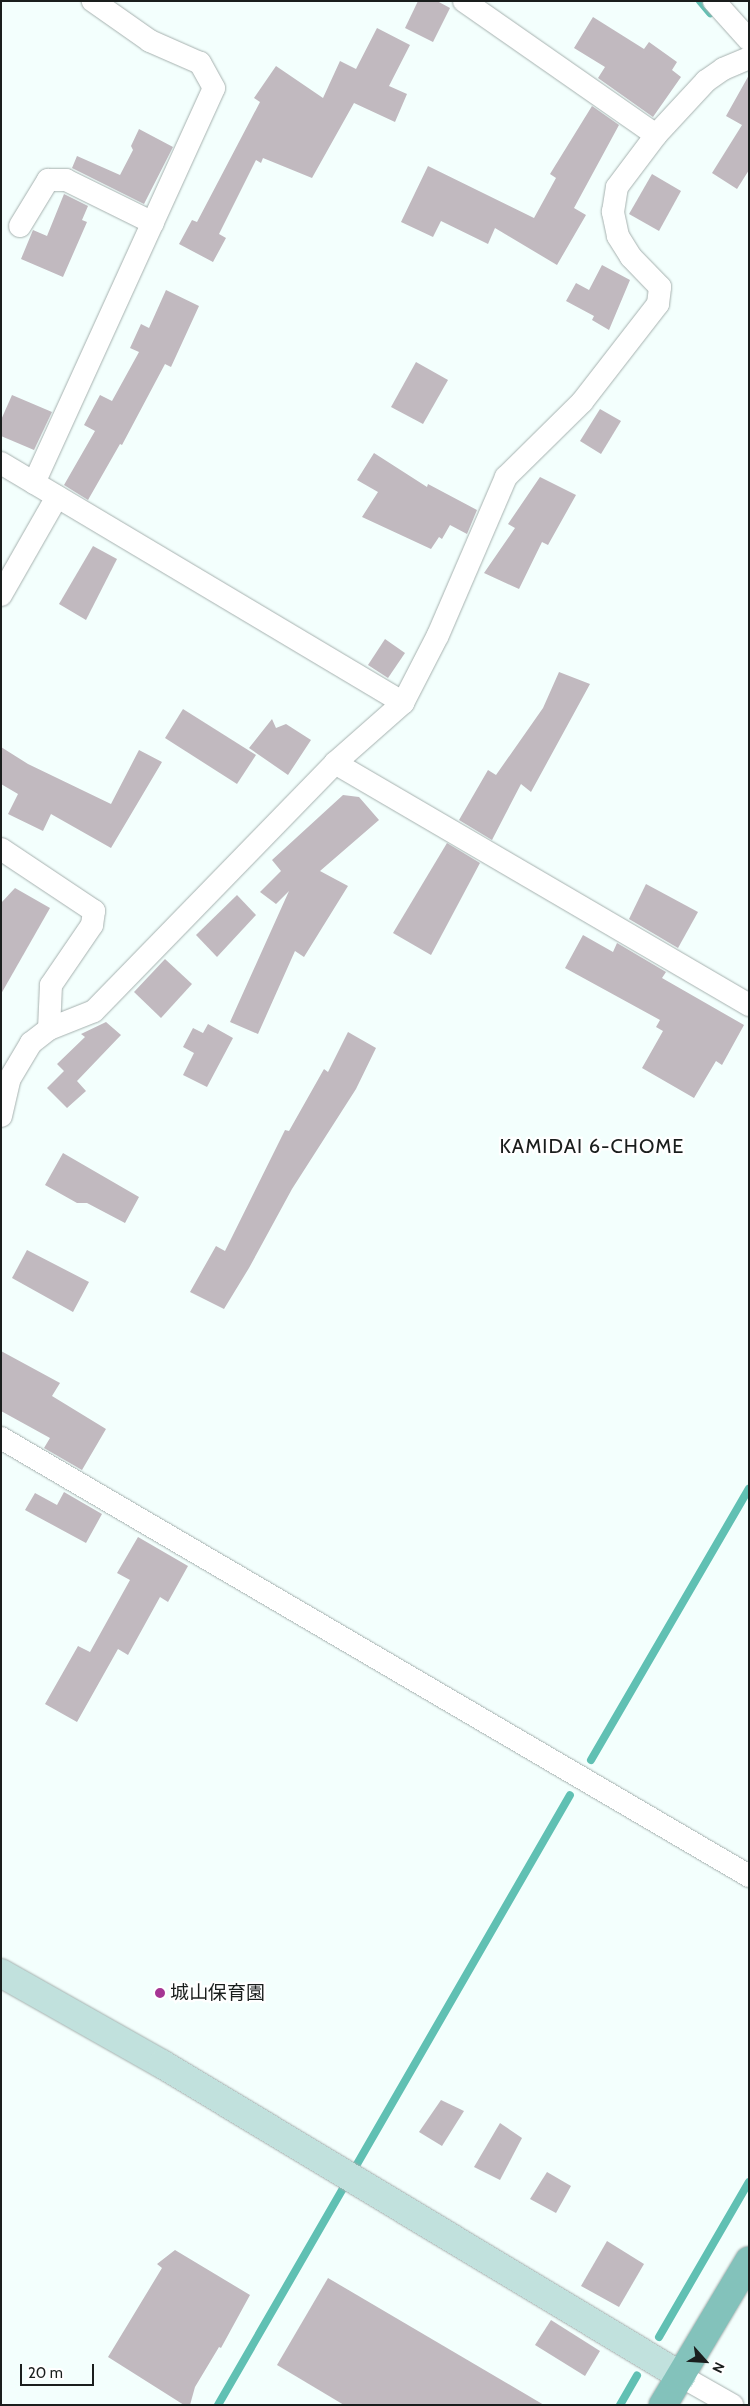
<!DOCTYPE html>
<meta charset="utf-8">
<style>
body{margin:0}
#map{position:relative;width:750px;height:2406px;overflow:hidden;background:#f3fffd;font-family:Cabin,"Noto Sans JP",sans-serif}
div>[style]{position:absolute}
.stream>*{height:8px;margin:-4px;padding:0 4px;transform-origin:4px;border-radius:4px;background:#60c0b3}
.building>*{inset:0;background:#c1b9bf}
.roads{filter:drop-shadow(0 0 1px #a6b1af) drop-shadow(0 0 1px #a6b1af)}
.street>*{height:22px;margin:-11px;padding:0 11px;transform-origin:11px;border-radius:11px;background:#fff}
.secondary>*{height:28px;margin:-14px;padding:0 14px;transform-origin:14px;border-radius:14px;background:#c1e1dd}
.primary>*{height:28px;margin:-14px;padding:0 14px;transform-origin:14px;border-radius:14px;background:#83c2bb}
.dots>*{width:14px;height:14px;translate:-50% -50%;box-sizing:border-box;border:2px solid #fff;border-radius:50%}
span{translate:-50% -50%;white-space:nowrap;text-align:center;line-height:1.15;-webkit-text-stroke:4.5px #fff;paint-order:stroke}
.poi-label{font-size:19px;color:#1a1e1d}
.left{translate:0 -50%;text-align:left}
.neighbourhood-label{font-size:20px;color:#1a1e1d;letter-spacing:1px}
.frame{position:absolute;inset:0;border:2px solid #1a1e1d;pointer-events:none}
.north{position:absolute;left:680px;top:2336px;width:50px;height:50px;-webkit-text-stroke:4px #fff;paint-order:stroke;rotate:116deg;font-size:14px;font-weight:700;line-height:20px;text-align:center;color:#1a1e1d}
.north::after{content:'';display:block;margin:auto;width:18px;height:22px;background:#1a1e1d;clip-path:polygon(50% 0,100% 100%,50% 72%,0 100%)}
.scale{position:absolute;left:20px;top:2364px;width:74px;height:22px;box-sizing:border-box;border:2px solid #1a1e1d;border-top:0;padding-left:6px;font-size:15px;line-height:18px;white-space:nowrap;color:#1a1e1d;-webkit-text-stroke:4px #fff;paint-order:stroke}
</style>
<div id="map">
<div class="stream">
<i style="left:700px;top:1px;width:16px;rotate:50deg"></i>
<i style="left:591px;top:1760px;width:314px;rotate:-59.8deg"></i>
<i style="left:659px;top:2337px;width:179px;rotate:-59.9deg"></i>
<i style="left:218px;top:2405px;width:704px;rotate:-60.01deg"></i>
<i style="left:620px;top:2405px;width:34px;rotate:-60deg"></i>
</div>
<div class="building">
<i style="clip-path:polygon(418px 1px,437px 1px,450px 8px,433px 42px,405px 28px)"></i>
<i style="clip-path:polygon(593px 17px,644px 49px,649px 42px,677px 62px,672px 70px,681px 77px,653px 117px,598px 78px,605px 67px,574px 48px)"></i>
<i style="clip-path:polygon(377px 28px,410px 45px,389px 86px,407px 94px,395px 122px,354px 103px,312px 178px,263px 158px,261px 163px,256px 160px,219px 234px,226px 238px,213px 262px,179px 244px,192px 220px,197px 222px,260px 102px,254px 98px,276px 66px,323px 98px,340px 61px,356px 69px)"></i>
<i style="clip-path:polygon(749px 75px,749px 170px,737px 189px,712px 173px,742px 125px,726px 116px)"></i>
<i style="clip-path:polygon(592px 106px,619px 125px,574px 208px,586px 215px,557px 265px,495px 228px,488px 244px,441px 221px,433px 237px,401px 222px,428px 166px,534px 218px,556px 178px,550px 174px)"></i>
<i style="clip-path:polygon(139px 129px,173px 147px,144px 204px,72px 168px,77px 156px,120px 175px,133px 150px,131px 146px)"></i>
<i style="clip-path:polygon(652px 174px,681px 191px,659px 231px,629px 214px)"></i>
<i style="clip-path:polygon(64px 194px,88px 206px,82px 220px,87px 222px,63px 277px,21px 259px,33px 230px,47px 236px)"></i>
<i style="clip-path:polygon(602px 265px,630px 280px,609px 330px,592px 320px,594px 316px,566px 301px,576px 283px,589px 290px)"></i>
<i style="clip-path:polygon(166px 290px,199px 306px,171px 367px,165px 364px,122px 445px,120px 444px,88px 500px,64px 485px,95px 431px,84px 425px,100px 395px,112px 401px,139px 352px,130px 348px,141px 324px,149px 328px)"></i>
<i style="clip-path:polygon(416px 362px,448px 380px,423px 424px,391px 407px)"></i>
<i style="clip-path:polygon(12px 395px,52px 412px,34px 450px,1px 436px,1px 420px)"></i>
<i style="clip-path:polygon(600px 409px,621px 421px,601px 454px,580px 441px)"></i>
<i style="clip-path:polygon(374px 453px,427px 487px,428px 484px,477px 510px,467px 534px,450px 525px,442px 539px,439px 537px,431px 549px,362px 517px,378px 492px,357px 480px)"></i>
<i style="clip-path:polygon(540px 477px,576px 495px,548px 545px,542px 542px,519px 589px,484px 573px,515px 528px,508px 524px)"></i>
<i style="clip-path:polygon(93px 546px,117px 559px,86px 620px,59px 604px)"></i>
<i style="clip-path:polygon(385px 639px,405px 653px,388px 678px,368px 665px)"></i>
<i style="clip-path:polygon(559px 672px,590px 684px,531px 792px,521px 784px,492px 840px,459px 820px,488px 770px,496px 775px,543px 708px)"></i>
<i style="clip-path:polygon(183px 709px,256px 755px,237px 784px,165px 738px)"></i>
<i style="clip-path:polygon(272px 719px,276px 728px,286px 724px,311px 740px,288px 775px,249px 748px)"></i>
<i style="clip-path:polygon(1px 747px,28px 764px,111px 804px,139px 750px,162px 762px,111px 848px,51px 814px,43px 831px,8px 814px,18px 794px,1px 784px)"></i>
<i style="clip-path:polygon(343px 795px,359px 797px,379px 820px,320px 871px,348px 886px,304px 957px,295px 951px,258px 1034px,230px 1022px,289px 891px,276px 904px,260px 892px,281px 871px,272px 860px)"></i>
<i style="clip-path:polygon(447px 843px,480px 863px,431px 955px,393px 933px)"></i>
<i style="clip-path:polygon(646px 884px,698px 912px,678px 948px,629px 919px)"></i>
<i style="clip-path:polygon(15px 888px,50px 908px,1px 994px,1px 903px)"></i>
<i style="clip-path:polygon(237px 895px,256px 915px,217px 957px,196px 935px)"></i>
<i style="clip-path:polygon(583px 935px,613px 952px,617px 943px,666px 972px,662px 978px,744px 1025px,722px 1065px,716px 1061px,694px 1098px,642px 1068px,663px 1031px,656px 1027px,660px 1020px,565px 968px)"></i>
<i style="clip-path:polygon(165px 959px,192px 984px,161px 1018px,134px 992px)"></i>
<i style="clip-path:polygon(106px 1022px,121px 1035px,77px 1081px,86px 1091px,67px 1108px,47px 1088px,64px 1071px,57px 1064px,85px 1037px,81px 1034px)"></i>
<i style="clip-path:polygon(208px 1024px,233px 1038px,207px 1087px,183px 1075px,194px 1053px,183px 1047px,193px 1028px,203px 1033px)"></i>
<i style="clip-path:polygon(348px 1032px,376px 1048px,356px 1089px,292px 1189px,249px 1268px,224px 1309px,190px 1292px,216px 1246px,225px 1251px,285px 1130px,289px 1131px,324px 1069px,328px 1072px)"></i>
<i style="clip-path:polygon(63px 1153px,139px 1197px,125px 1223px,87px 1203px,77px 1203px,45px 1185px)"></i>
<i style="clip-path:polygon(27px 1250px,89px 1282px,73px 1312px,12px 1278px)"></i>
<i style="clip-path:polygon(1px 1351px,60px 1383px,52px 1396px,106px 1429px,82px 1470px,44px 1448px,50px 1438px,1px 1411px)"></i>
<i style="clip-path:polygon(64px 1492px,102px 1514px,86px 1543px,25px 1510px,35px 1493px,57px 1505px)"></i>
<i style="clip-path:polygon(138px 1537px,188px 1566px,168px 1602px,160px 1597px,128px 1655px,118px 1649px,77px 1722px,45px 1704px,78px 1646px,90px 1652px,130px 1580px,117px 1573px)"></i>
<i style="clip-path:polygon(441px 2100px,464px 2111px,442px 2146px,419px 2132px)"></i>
<i style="clip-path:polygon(500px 2123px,522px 2138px,500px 2180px,474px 2167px)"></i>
<i style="clip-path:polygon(547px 2172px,571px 2186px,556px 2213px,530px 2199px)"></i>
<i style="clip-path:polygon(607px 2241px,644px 2264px,619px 2307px,581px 2286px)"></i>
<i style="clip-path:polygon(175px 2250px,250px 2295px,221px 2348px,219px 2347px,195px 2387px,190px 2405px,184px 2405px,108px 2357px,162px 2268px,157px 2264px)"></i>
<i style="clip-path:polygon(328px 2278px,544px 2405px,344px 2405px,277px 2365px)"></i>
<i style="clip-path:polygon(551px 2320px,600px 2351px,585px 2376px,535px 2345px)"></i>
</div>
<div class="roads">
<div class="street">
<i style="left:464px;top:1px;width:234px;rotate:34.9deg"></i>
<i style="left:714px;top:1px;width:52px;rotate:48.1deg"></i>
<i style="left:20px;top:226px;width:54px;rotate:-58.7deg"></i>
<i style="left:48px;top:180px;width:18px"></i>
<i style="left:66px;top:180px;width:97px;rotate:26.3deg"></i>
<i style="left:1px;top:463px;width:468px;rotate:30.8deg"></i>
<i style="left:34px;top:483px;width:434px;rotate:-65.5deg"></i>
<i style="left:214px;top:88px;width:29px;rotate:-119deg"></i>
<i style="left:200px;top:63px;width:55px;rotate:-156.3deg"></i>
<i style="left:150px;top:41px;width:70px;rotate:-144.9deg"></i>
<i style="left:1px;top:595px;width:113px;rotate:-60.3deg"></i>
<i style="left:335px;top:763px;width:480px;rotate:30.3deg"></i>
<i style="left:1px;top:849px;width:112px;rotate:33.7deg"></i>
<i style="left:94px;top:911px;width:14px;rotate:98deg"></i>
<i style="left:92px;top:925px;width:73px;rotate:124.3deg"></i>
<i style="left:51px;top:985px;width:44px;rotate:92.6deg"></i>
<i style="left:1px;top:1116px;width:37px;rotate:-77deg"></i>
<i style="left:9px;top:1080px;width:43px;rotate:-59.3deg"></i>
<i style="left:31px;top:1043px;width:23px;rotate:-38deg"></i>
<i style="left:49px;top:1029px;width:48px;rotate:-21.8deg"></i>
<i style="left:94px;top:1011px;width:346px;rotate:-45.8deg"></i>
<i style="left:335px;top:763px;width:91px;rotate:-41.4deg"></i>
<i style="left:403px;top:703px;width:76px;rotate:-62.8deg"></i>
<i style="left:438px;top:635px;width:172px;rotate:-66.7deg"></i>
<i style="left:506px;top:477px;width:107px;rotate:-44.6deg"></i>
<i style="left:582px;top:402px;width:124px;rotate:-52.2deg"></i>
<i style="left:658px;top:304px;width:17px;rotate:-83deg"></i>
<i style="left:660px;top:287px;width:42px;rotate:-134deg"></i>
<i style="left:631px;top:257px;width:25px;rotate:-122deg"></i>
<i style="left:618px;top:236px;width:25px;rotate:-102deg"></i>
<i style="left:613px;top:212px;width:25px;rotate:-81deg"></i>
<i style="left:617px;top:187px;width:65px;rotate:-53.1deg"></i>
<i style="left:656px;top:135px;width:74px;rotate:-47.2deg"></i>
<i style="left:706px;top:81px;width:21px;rotate:-35deg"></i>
<i style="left:723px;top:69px;width:28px;rotate:-23deg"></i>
<i style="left:1px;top:1438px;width:867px;rotate:30.35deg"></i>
<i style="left:681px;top:2376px;width:59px;rotate:29.6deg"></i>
</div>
<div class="secondary">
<i style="left:1px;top:1973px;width:185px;rotate:29.5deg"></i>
<i style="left:162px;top:2064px;width:606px;rotate:31.01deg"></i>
</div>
<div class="primary">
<i style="left:663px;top:2405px;width:168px;rotate:-59.2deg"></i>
</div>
</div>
<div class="dots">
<i style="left:160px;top:1993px;background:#a63694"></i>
</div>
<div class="poi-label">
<span class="left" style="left:170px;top:1993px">城山保育園</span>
</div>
<div class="neighbourhood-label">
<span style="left:592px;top:1146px">KAMIDAI 6-CHOME</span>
</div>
<div class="frame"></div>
<div class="north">N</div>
<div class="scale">20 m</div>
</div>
